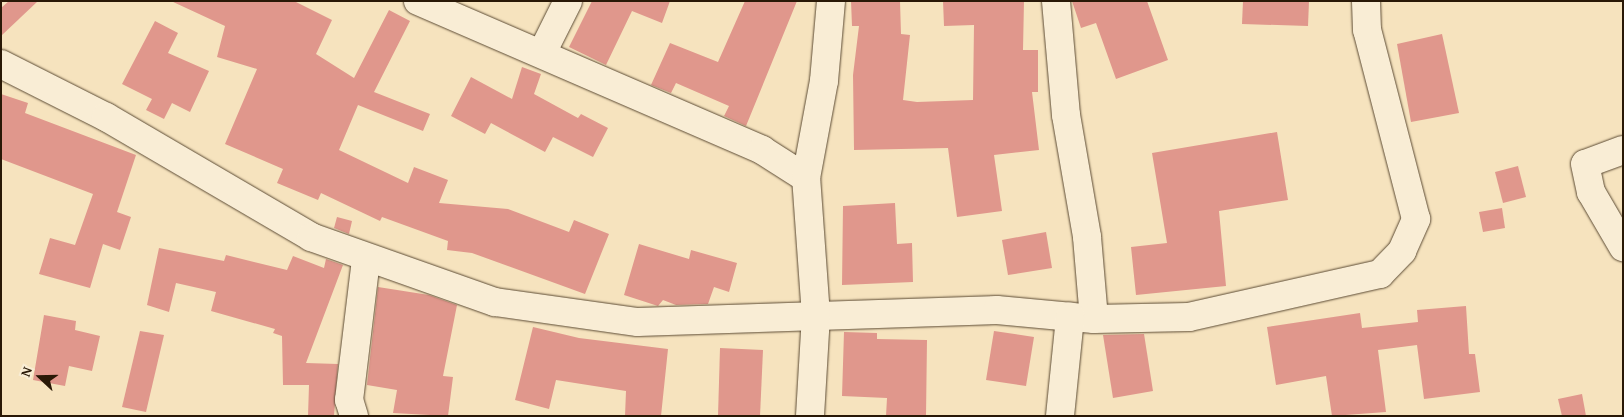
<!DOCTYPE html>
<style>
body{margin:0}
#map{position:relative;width:1624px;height:417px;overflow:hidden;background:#f6e3be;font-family:"Gentium Book Plus",serif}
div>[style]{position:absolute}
.building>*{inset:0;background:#e0978c}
.roads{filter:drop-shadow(0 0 1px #5c4b34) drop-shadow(0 0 1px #5c4b34)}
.street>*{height:28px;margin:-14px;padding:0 14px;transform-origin:14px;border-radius:14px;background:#f9edd5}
span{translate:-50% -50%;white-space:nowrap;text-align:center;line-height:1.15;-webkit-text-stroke:4px #f9edd5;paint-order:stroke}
.frame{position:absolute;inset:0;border:2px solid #291806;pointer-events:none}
.north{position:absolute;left:15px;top:352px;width:50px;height:50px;-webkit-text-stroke:4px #f9edd5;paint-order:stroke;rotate:291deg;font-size:14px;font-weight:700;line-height:20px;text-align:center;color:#291806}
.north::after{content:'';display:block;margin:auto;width:18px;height:22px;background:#291806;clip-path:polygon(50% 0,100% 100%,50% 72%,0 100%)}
</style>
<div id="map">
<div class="building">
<i style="clip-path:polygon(9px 1px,38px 1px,1px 36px,1px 8px)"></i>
<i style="clip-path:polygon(171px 1px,294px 1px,332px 20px,316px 54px,354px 78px,389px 10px,410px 21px,374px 92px,430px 114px,423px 131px,358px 105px,339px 150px,408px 183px,414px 167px,448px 180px,439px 203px,508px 209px,569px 232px,574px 220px,609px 234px,585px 294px,472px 253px,447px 250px,448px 241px,382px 217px,380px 221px,321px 193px,318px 200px,277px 183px,283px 169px,225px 144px,257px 69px,217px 57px,225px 26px)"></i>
<i style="clip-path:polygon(592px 1px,670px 1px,662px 23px,632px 11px,606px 65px,569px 47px)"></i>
<i style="clip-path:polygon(745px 1px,797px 1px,746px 126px,724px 116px,729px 106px,676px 83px,671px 93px,651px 85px,670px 43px,718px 62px)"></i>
<i style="clip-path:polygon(851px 1px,900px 1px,901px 34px,910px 35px,903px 100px,917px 102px,973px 100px,974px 25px,944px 26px,943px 1px,1024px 1px,1023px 50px,1038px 50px,1038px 92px,1032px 92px,1039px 150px,994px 155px,1002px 211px,957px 217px,948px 148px,854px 150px,853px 75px,859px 26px,852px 26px)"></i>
<i style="clip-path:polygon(1072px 1px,1147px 1px,1168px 60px,1116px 79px,1096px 23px,1081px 28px)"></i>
<i style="clip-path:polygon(1243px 1px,1309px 1px,1308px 26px,1242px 24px)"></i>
<i style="clip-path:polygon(155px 21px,178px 33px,168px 53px,209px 71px,190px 112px,172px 103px,164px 119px,146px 110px,152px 99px,122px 84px)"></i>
<i style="clip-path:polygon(1442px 34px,1459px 113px,1411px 122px,1397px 44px)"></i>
<i style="clip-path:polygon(522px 67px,541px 74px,534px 94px,578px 118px,581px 114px,608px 128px,593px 157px,553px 137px,545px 152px,491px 123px,485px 134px,451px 116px,471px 77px,512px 99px)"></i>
<i style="clip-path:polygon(1px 94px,28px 103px,25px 113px,136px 155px,117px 212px,131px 217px,120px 250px,103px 244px,90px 288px,39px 274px,50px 238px,75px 245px,93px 194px,1px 159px)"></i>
<i style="clip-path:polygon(1277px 132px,1288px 200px,1219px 211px,1226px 286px,1136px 295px,1131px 247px,1167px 243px,1152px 153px)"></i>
<i style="clip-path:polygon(1518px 166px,1526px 197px,1503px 203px,1495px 172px)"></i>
<i style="clip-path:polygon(895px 203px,897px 244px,912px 243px,913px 282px,842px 285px,843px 206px)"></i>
<i style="clip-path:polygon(1502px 208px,1505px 228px,1483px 232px,1479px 212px)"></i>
<i style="clip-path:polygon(337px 217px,352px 221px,349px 234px,334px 228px)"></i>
<i style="clip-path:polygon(1046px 232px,1052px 268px,1008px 275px,1002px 240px)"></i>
<i style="clip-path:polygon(639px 244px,689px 259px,691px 250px,737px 263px,729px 292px,714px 287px,708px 304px,676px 305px,663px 300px,658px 306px,624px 295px)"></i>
<i style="clip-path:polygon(159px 248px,224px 261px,226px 255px,287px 270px,293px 256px,324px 268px,326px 259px,343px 265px,306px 363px,338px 364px,334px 416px,308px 416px,309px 385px,283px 385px,282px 336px,273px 333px,275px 329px,211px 311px,216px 292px,176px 283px,169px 312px,147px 305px)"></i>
<i style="clip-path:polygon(378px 287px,429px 295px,457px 305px,443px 376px,453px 377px,448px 416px,393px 413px,397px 390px,367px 385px)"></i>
<i style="clip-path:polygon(1466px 306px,1469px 354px,1475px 354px,1480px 392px,1424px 399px,1417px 345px,1378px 350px,1386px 412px,1332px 416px,1326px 376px,1276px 385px,1267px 327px,1360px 313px,1362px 328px,1418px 322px,1417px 310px)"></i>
<i style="clip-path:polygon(44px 315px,76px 321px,75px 330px,100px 336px,92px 371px,69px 366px,65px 386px,33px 380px)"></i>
<i style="clip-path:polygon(533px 327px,579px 338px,668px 349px,661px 416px,625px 416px,626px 391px,556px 380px,549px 409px,515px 400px)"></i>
<i style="clip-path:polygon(140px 331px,164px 335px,146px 412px,122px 407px)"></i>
<i style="clip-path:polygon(994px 331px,1034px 337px,1026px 386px,986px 380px)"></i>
<i style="clip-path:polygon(844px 332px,877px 333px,877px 339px,927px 340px,926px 416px,886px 416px,887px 398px,842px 396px)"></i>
<i style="clip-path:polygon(1144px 334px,1153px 391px,1113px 398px,1103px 335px)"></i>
<i style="clip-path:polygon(720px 348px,763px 350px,760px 416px,718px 416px)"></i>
<i style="clip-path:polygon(1582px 394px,1586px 416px,1562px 416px,1558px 399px)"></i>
</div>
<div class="roads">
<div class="street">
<i style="left:418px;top:1px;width:375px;rotate:23.4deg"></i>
<i style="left:762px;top:150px;width:52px;rotate:32.5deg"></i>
<i style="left:1056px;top:1px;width:114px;rotate:85deg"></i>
<i style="left:1066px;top:115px;width:124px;rotate:80.2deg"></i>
<i style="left:1087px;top:237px;width:82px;rotate:85.1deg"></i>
<i style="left:542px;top:53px;width:58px;rotate:-63.4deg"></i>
<i style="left:1px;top:64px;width:118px;rotate:26.8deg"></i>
<i style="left:106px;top:117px;width:238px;rotate:30.3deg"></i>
<i style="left:311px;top:237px;width:195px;rotate:19.5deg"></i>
<i style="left:495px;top:302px;width:144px;rotate:8deg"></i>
<i style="left:638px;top:322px;width:359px;rotate:-1.9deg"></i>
<i style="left:997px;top:310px;width:97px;rotate:5.3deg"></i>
<i style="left:1094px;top:319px;width:95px;rotate:-1.2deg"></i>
<i style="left:1189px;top:317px;width:196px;rotate:-12.7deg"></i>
<i style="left:1380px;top:274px;width:32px;rotate:-46deg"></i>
<i style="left:1402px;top:251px;width:35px;rotate:-66deg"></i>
<i style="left:1416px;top:219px;width:195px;rotate:-104.5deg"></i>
<i style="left:1367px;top:30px;width:29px;rotate:-92deg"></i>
<i style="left:1623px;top:150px;width:40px;rotate:159.8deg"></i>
<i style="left:1585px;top:164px;width:29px;rotate:78deg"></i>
<i style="left:1591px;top:192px;width:64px;rotate:59.8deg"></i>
<i style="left:354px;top:416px;width:17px;rotate:-107deg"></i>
<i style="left:349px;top:400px;width:142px;rotate:-83.1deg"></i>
<i style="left:810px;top:416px;width:100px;rotate:-86.6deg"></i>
<i style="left:816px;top:316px;width:138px;rotate:-94.1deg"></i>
<i style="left:806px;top:178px;width:99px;rotate:-79.5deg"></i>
<i style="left:824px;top:81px;width:80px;rotate:-85deg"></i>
<i style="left:1060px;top:416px;width:100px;rotate:-84.2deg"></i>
</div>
</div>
<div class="frame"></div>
<div class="north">N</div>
</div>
